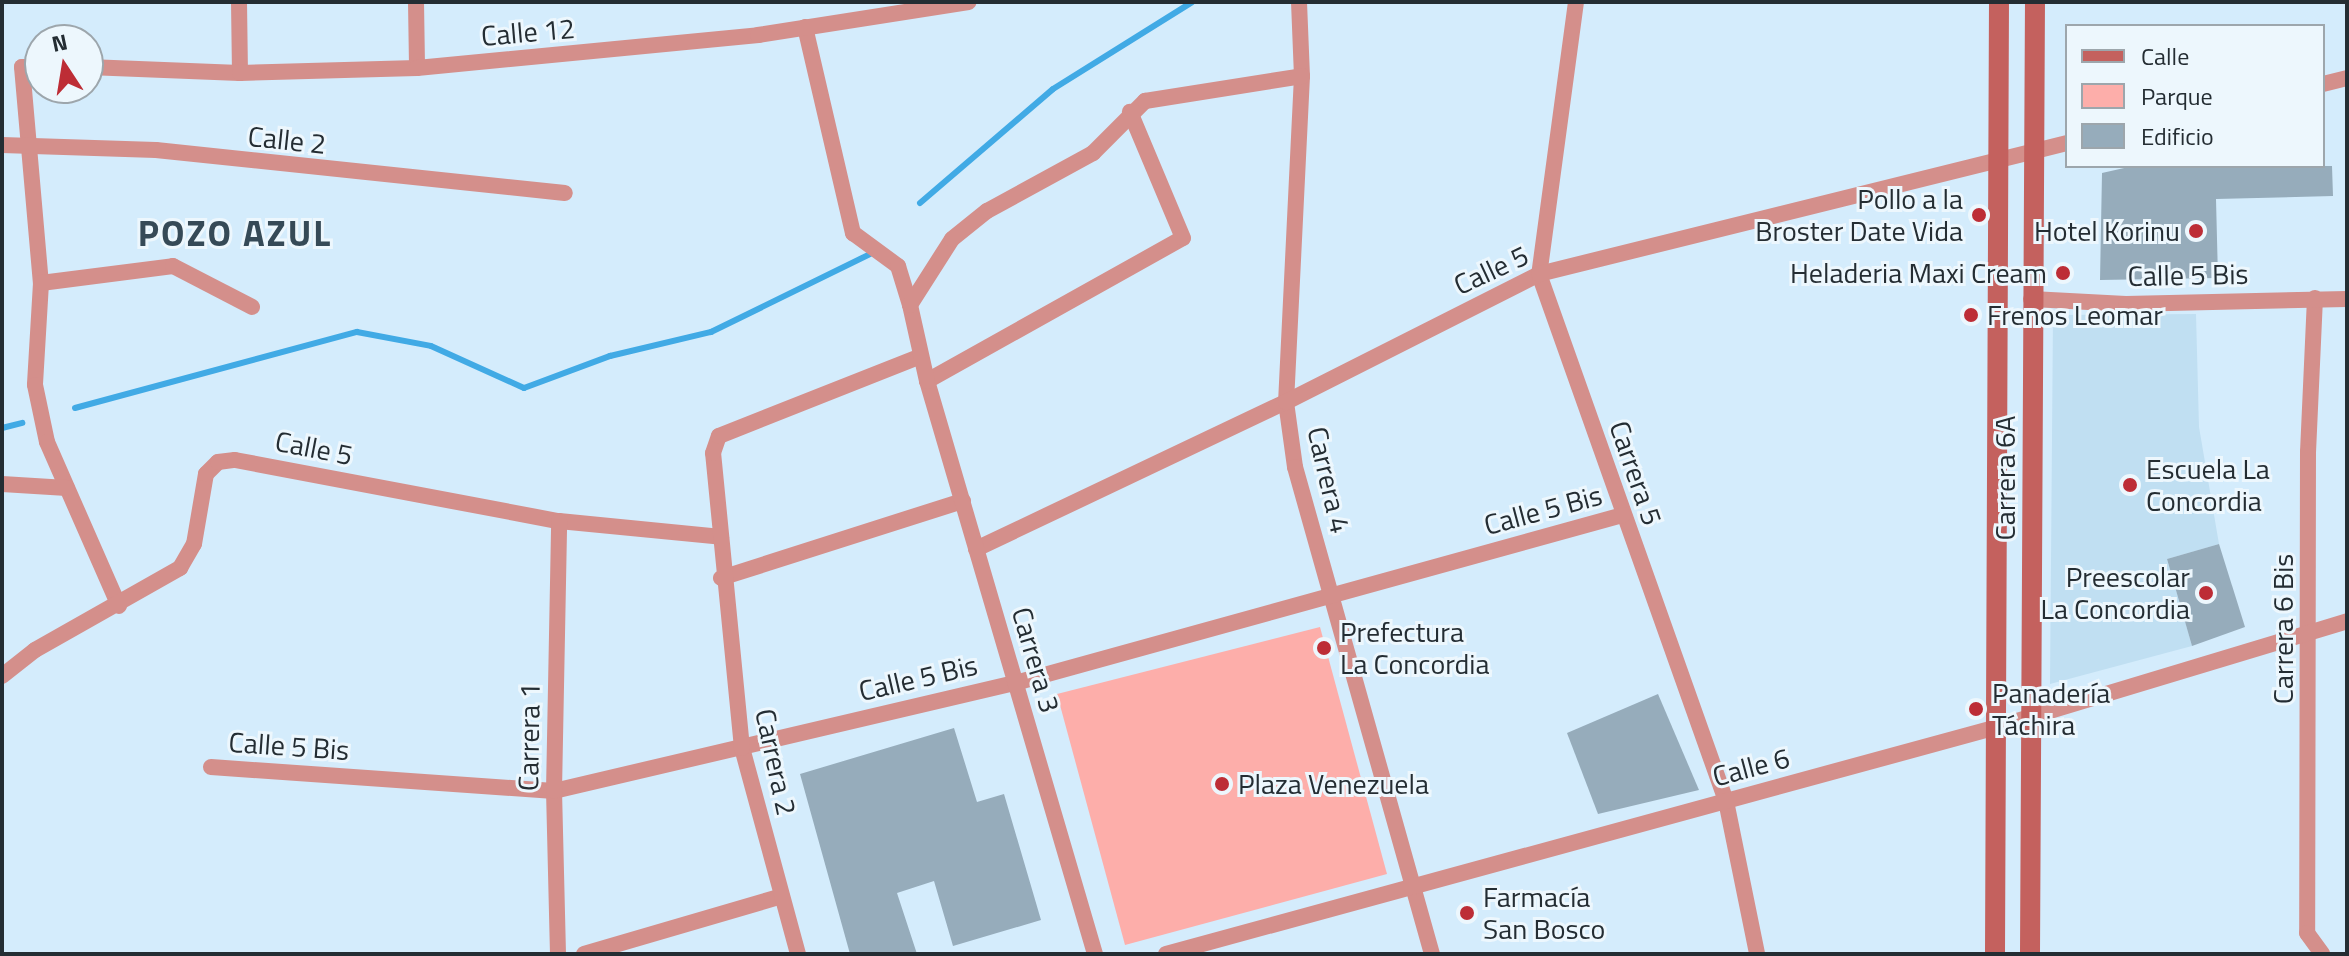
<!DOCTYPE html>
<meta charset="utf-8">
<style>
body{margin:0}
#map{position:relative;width:2349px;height:956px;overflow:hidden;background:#d4ecfc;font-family:"Titillium Web",sans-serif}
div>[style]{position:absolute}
.built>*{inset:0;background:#c0dff2}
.green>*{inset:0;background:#fdaeaa}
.stream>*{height:6px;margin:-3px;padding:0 3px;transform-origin:3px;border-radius:3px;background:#41aae5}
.building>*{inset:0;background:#96acbb}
.street>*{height:16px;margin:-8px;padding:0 8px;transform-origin:8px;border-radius:8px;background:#d48f8b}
.secondary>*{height:20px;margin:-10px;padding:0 10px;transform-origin:10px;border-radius:10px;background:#c4615e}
.dots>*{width:22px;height:22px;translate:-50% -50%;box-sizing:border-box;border:4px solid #edf7fd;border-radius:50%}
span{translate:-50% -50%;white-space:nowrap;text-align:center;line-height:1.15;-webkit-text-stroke:6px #edf7fd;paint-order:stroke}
.street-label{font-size:28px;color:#242d33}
.poi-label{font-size:28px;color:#242d33}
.right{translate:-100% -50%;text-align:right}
.left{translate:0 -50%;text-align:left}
.district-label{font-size:36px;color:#364a57;font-weight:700;letter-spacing:2px}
.frame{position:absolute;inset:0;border:4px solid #242d33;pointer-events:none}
.legend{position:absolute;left:2065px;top:24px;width:260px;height:144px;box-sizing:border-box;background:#edf7fd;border:2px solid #9da6ac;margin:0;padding:10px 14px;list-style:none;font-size:24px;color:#242d33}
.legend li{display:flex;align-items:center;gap:16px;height:40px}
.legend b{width:40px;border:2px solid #9da6ac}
.north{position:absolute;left:24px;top:24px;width:80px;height:80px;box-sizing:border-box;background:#edf7fd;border:2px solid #9da6ac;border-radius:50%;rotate:348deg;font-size:22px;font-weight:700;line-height:32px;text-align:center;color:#242d33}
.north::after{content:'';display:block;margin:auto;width:28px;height:36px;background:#bd2d36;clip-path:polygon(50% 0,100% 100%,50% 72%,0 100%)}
</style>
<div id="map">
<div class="built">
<i style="clip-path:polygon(2196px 314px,2199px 427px,2219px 544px,2167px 559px,2192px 646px,2050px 684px,2053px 315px)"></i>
</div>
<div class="green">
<i style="clip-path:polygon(1320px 627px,1387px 874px,1125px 945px,1057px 694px)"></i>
</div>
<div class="stream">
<i style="left:920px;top:203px;width:175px;rotate:-40.6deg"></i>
<i style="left:1053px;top:89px;width:164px;rotate:-32deg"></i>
<i style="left:75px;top:408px;width:292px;rotate:-15.1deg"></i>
<i style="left:357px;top:332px;width:75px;rotate:10.7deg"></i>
<i style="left:431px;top:346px;width:102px;rotate:24.3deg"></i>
<i style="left:524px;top:388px;width:92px;rotate:-20.4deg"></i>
<i style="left:610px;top:356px;width:104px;rotate:-13.4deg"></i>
<i style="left:711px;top:332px;width:177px;rotate:-26.1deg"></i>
<i style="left:2px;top:428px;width:21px;rotate:-14deg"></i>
</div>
<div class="building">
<i style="clip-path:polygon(2133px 166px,2332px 166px,2333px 196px,2216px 199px,2218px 278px,2100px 280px,2102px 173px)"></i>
<i style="clip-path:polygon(2219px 544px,2245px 627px,2192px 646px,2167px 559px)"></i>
<i style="clip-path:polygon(1658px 694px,1699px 790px,1598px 814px,1567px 733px)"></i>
<i style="clip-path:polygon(954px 728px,977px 802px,1004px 794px,1041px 920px,953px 946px,934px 881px,897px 893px,917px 954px,850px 954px,800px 774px)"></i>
</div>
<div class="street">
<i style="left:239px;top:2px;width:71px;rotate:89.2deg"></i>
<i style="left:416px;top:2px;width:66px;rotate:89.1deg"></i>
<i style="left:1299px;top:2px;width:74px;rotate:87.7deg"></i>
<i style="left:1302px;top:76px;width:326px;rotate:92.8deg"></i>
<i style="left:1286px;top:402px;width:66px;rotate:82.1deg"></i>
<i style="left:1295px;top:467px;width:506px;rotate:74.29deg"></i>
<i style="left:1576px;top:2px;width:275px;rotate:97.7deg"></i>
<i style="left:1539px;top:274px;width:559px;rotate:70.46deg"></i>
<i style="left:1726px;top:801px;width:156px;rotate:78.5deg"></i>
<i style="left:805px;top:27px;width:212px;rotate:76.9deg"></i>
<i style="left:853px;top:233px;width:56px;rotate:36.3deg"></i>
<i style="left:898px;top:266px;width:41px;rotate:72.9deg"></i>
<i style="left:40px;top:67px;width:18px;rotate:180deg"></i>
<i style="left:22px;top:67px;width:217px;rotate:85deg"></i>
<i style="left:41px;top:283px;width:102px;rotate:93.4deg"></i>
<i style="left:35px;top:385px;width:58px;rotate:78.1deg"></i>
<i style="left:47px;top:442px;width:179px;rotate:66.3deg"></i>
<i style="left:88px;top:67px;width:152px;rotate:2.3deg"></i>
<i style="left:240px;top:73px;width:177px;rotate:-1.6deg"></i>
<i style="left:417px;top:68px;width:343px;rotate:-5.5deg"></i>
<i style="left:758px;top:35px;width:213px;rotate:-8.9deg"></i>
<i style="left:2323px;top:84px;width:25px;rotate:-14deg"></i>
<i style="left:2px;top:145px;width:154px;rotate:1.9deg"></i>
<i style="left:156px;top:150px;width:411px;rotate:6deg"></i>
<i style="left:41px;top:283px;width:133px;rotate:-7.3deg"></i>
<i style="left:173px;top:266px;width:89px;rotate:27.4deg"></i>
<i style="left:2315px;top:298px;width:154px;rotate:92.6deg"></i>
<i style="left:2308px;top:452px;width:481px;rotate:90.1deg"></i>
<i style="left:2307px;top:933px;width:26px;rotate:54deg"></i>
<i style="left:2031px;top:299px;width:95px;rotate:3deg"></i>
<i style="left:2126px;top:304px;width:221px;rotate:-1.3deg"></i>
<i style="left:927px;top:381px;width:293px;rotate:-29.2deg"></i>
<i style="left:1183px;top:238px;width:137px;rotate:-112.8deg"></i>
<i style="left:2px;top:484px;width:65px;rotate:3.5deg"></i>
<i style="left:976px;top:549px;width:343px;rotate:-25.4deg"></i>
<i style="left:1286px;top:402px;width:284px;rotate:-26.8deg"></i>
<i style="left:1539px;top:274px;width:544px;rotate:-13.93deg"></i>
<i style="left:721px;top:578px;width:254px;rotate:-17.7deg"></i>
<i style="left:2px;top:676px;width:42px;rotate:-38.2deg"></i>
<i style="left:35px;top:650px;width:167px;rotate:-29.5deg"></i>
<i style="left:180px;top:568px;width:28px;rotate:-60deg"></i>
<i style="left:194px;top:544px;width:71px;rotate:-80.3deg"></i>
<i style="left:206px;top:474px;width:17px;rotate:-45deg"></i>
<i style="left:218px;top:462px;width:17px;rotate:-7deg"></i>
<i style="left:235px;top:460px;width:330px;rotate:10.7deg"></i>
<i style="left:559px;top:521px;width:163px;rotate:5.6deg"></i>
<i style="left:211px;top:767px;width:344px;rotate:4deg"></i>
<i style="left:554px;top:791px;width:473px;rotate:-13.2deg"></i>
<i style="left:1015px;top:683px;width:631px;rotate:-15.45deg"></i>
<i style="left:558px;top:954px;width:163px;rotate:-91.4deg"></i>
<i style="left:554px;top:791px;width:270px;rotate:-88.9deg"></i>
<i style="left:584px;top:954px;width:206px;rotate:-16.3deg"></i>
<i style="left:798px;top:954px;width:213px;rotate:-105.2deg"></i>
<i style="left:742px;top:748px;width:296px;rotate:-95.6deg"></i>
<i style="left:713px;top:453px;width:18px;rotate:-71deg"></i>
<i style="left:719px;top:436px;width:217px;rotate:-21.6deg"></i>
<i style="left:1095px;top:954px;width:597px;rotate:-106.34deg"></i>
<i style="left:927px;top:381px;width:78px;rotate:-102.6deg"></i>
<i style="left:910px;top:305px;width:78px;rotate:-57.5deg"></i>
<i style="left:952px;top:239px;width:45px;rotate:-38.7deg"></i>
<i style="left:987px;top:211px;width:121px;rotate:-28.7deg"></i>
<i style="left:1093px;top:153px;width:74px;rotate:-45deg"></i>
<i style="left:1145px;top:101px;width:159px;rotate:-9deg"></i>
<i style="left:1166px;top:954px;width:861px;rotate:-15.28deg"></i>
<i style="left:1997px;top:727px;width:366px;rotate:-16.8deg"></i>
</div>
<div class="secondary">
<i style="left:1995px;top:954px;width:952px;rotate:-89.76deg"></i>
<i style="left:2030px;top:954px;width:952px;rotate:-89.7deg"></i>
</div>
<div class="dots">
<i style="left:1979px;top:215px;background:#bd2d36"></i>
<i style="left:2196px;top:231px;background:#bd2d36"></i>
<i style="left:2063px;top:273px;background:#bd2d36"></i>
<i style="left:1971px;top:315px;background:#bd2d36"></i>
<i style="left:2130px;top:485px;background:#bd2d36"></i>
<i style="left:2206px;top:593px;background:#bd2d36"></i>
<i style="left:1324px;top:648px;background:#bd2d36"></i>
<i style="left:1976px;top:709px;background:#bd2d36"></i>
<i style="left:1222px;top:784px;background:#bd2d36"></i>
<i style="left:1467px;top:913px;background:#bd2d36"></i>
</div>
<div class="street-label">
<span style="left:528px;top:32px;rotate:-5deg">Calle 12</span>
<span style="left:287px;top:140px;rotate:6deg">Calle 2</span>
<span style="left:1491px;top:270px;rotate:-25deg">Calle 5</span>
<span style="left:2188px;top:275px;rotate:-1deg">Calle 5 Bis</span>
<span style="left:314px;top:448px;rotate:11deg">Calle 5</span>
<span style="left:1636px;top:473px;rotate:71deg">Carrera 5</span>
<span style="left:2005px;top:478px;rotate:-90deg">Carrera 6A</span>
<span style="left:1329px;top:480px;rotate:77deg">Carrera 4</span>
<span style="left:1543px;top:510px;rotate:-15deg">Calle 5 Bis</span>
<span style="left:2283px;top:629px;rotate:-90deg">Carrera 6 Bis</span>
<span style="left:1036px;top:660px;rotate:74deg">Carrera 3</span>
<span style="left:918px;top:678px;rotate:-13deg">Calle 5 Bis</span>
<span style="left:529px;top:737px;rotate:-89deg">Carrera 1</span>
<span style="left:289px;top:746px;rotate:4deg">Calle 5 Bis</span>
<span style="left:776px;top:762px;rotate:78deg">Carrera 2</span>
<span style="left:1751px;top:767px;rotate:-15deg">Calle 6</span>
</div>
<div class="poi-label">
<span class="right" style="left:1963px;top:215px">Pollo a la<br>Broster Date Vida</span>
<span class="right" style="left:2180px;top:231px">Hotel Korinu</span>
<span class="right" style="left:2047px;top:273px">Heladeria Maxi Cream</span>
<span class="left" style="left:1987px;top:315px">Frenos Leomar</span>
<span class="left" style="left:2146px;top:485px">Escuela La<br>Concordia</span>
<span class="right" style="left:2190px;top:593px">Preescolar<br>La Concordia</span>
<span class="left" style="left:1340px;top:648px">Prefectura<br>La Concordia</span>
<span class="left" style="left:1992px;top:709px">Panadería<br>Táchira</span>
<span class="left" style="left:1238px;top:784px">Plaza Venezuela</span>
<span class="left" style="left:1483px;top:913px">Farmacía<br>San Bosco</span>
</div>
<div class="district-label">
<span style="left:235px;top:233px">POZO AZUL</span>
</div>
<div class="frame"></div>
<ul class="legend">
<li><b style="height:10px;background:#c4615e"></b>Calle</li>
<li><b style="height:22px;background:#fdaeaa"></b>Parque</li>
<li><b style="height:22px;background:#96acbb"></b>Edificio</li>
</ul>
<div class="north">N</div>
</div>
